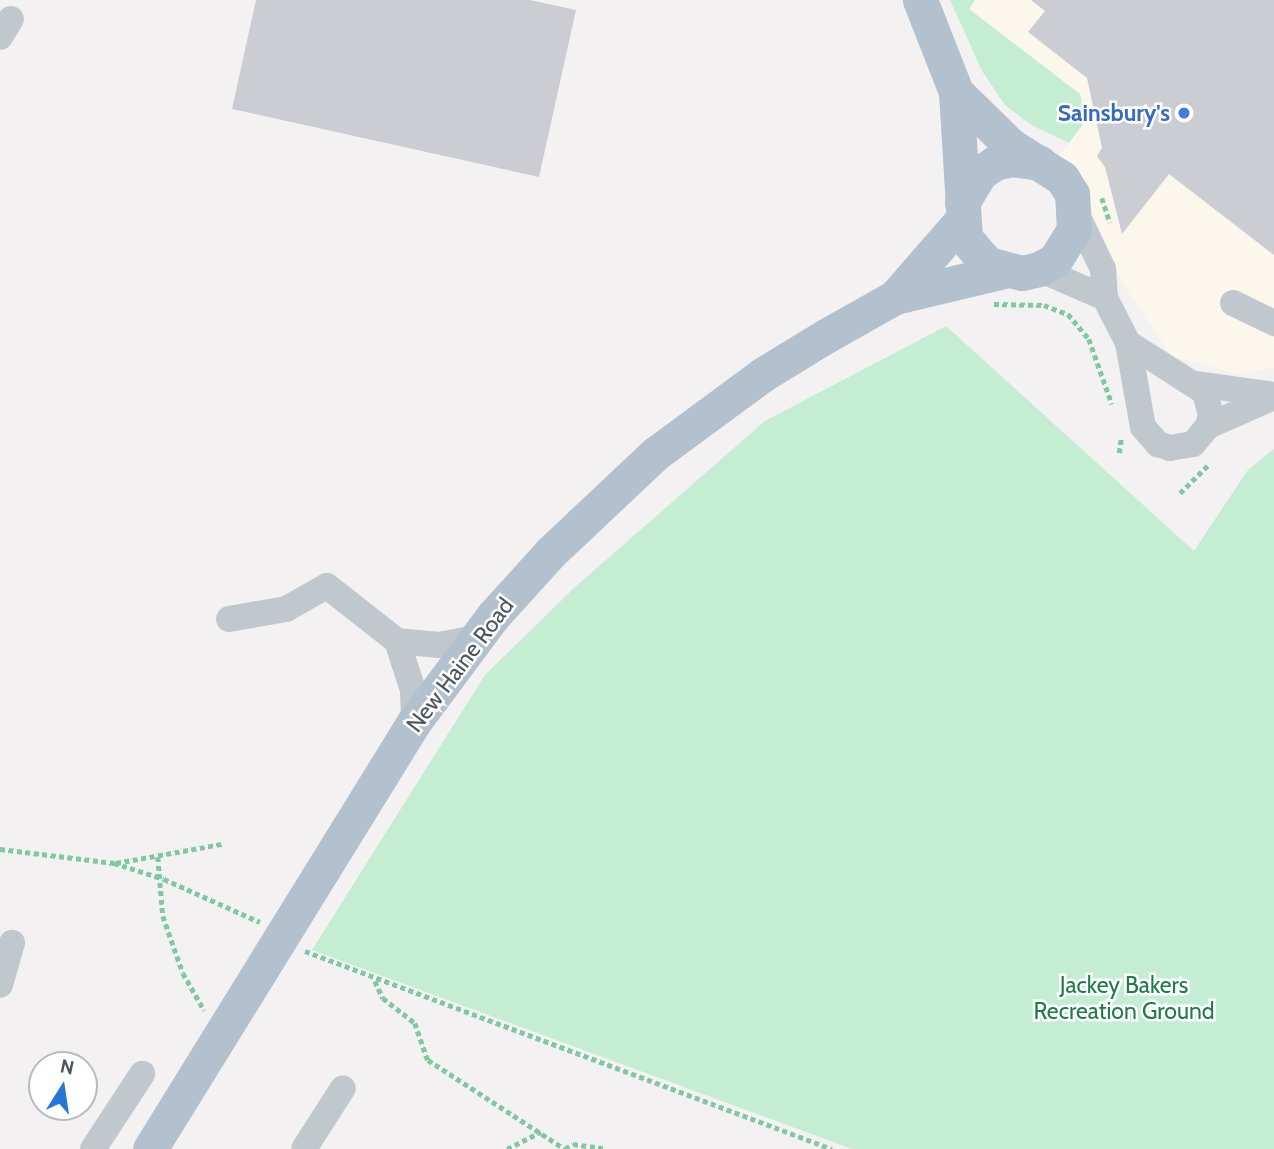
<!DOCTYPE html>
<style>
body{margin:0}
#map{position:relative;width:1274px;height:1149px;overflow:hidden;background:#f3f1f1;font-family:Cabin,sans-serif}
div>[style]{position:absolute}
.commercial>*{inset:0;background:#fbf7ed}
.green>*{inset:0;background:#c4edd3}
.building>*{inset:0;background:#cbcdd3}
.path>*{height:4.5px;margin-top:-2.25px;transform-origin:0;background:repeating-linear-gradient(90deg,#7ec8a3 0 5px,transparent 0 8.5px)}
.minor>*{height:26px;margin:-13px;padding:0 13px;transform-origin:13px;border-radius:13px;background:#c0c8ce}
.major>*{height:35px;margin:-17.5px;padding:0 17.5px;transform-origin:17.5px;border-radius:17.5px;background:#b3c0cd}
.dots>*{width:19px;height:19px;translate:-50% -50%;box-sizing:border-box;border:4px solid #fff;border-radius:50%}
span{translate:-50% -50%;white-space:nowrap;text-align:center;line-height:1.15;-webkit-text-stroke:5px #fff;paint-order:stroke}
.shop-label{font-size:23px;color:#366cbe;font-weight:700}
.right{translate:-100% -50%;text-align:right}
.street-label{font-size:23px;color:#4a545d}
.park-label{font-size:23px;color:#1f7b4c}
.north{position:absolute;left:28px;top:1051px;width:70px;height:70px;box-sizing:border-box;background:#fff;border:2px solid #b7bbbe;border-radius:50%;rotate:12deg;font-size:19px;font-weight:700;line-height:28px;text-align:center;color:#4a545d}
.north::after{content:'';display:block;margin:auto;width:24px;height:32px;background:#2775d7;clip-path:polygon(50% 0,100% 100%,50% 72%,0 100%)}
</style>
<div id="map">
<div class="commercial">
<i style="clip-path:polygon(975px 0,1274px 0,1274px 368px,1237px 374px,1171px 356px,1123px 284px,1079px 179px,1058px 157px,1086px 121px,969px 9px)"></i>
</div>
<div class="green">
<i style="clip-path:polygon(950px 0,975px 0,969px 9px,1080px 94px,1086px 120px,1069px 143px,1031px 125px,1005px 105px,982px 71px)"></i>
<i style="clip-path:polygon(946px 326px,1194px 551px,1248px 470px,1274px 449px,1274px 1149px,852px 1149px,312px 950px,485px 675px,574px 588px,765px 421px)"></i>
</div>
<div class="building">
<i style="clip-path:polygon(256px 0,530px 0,576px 10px,539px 177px,232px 109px)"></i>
<i style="clip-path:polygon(1031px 0,1274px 0,1274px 255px,1169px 174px,1122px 234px,1105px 167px,1097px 156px,1102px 148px,1087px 78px,1028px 32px,1045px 11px)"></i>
</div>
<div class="path">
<i style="left:1102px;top:198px;width:26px;rotate:72deg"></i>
<i style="left:994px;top:304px;width:50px;rotate:1.1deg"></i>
<i style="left:1044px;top:305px;width:26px;rotate:21deg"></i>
<i style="left:1068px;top:314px;width:33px;rotate:50deg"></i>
<i style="left:1089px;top:339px;width:69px;rotate:70.5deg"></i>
<i style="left:1119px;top:453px;width:14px;rotate:-82deg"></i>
<i style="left:1180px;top:493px;width:41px;rotate:-45deg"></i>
<i style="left:0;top:849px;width:115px;rotate:7deg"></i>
<i style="left:114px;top:863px;width:52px;rotate:17.7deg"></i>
<i style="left:164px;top:879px;width:105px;rotate:24.1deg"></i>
<i style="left:158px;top:857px;width:59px;rotate:85.2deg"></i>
<i style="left:163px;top:916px;width:60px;rotate:70.7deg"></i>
<i style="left:183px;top:973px;width:43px;rotate:60.4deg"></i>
<i style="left:116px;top:863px;width:108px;rotate:-10.2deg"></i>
<i style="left:305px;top:951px;width:563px;rotate:20.59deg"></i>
<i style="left:375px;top:981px;width:19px;rotate:65deg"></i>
<i style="left:383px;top:998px;width:41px;rotate:38deg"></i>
<i style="left:415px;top:1023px;width:39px;rotate:71deg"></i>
<i style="left:428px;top:1060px;width:163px;rotate:33deg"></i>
<i style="left:507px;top:1149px;width:38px;rotate:-27deg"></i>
<i style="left:565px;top:1149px;width:9px;rotate:-32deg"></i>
<i style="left:573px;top:1144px;width:34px;rotate:8deg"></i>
</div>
<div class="minor">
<i style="left:0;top:37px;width:21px;rotate:-59deg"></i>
<i style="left:1076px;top:213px;width:62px;rotate:64.3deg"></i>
<i style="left:1103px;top:269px;width:29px;rotate:86deg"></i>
<i style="left:1105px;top:298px;width:51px;rotate:62.9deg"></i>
<i style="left:1128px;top:343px;width:85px;rotate:79.9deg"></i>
<i style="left:1143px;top:427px;width:23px;rotate:49deg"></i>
<i style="left:1158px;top:444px;width:13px;rotate:18deg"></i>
<i style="left:1170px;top:448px;width:23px;rotate:-10deg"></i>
<i style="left:1193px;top:444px;width:23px;rotate:-50deg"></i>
<i style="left:1208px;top:426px;width:11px;rotate:-75deg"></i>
<i style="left:1211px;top:415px;width:24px;rotate:-105deg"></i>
<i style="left:1205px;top:392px;width:91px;rotate:-147.5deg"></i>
<i style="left:1039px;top:269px;width:72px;rotate:23.7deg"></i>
<i style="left:1233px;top:303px;width:46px;rotate:26deg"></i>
<i style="left:1197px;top:384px;width:78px;rotate:8.1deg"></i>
<i style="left:1208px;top:426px;width:72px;rotate:-23.7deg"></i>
<i style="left:229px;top:619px;width:58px;rotate:-10deg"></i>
<i style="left:286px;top:609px;width:47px;rotate:-29.3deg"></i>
<i style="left:327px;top:586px;width:89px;rotate:38.2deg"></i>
<i style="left:397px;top:641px;width:42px;rotate:5.4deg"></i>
<i style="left:439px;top:645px;width:38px;rotate:-11deg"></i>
<i style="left:397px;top:641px;width:52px;rotate:71.9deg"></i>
<i style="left:413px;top:690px;width:32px;rotate:88deg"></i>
<i style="left:0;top:985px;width:44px;rotate:-74.1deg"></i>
<i style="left:93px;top:1149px;width:90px;rotate:-56.8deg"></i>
<i style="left:304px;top:1149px;width:72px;rotate:-57.4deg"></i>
</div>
<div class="major">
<i style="left:920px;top:0;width:99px;rotate:68.6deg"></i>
<i style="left:956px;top:92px;width:146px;rotate:86.5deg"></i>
<i style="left:965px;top:238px;width:35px;rotate:49deg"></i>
<i style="left:988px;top:264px;width:35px;rotate:15deg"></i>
<i style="left:1022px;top:273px;width:17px;rotate:-13deg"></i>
<i style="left:1039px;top:269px;width:18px;rotate:-29deg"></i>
<i style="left:1055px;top:260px;width:36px;rotate:-58deg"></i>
<i style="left:1074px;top:230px;width:36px;rotate:-93deg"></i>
<i style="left:1072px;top:194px;width:19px;rotate:-122deg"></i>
<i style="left:1062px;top:178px;width:62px;rotate:-147.6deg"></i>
<i style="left:1010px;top:145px;width:76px;rotate:-135.5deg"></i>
<i style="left:962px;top:203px;width:35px;rotate:-59deg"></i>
<i style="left:980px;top:173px;width:18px;rotate:-34deg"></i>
<i style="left:995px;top:163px;width:17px;rotate:-13deg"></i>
<i style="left:1012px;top:159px;width:28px;rotate:8deg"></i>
<i style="left:895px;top:297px;width:101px;rotate:-49deg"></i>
<i style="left:150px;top:1149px;width:502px;rotate:-58.27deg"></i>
<i style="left:414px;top:722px;width:132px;rotate:-53.3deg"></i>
<i style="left:493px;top:616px;width:86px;rotate:-47.8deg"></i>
<i style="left:551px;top:552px;width:143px;rotate:-43.3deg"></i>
<i style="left:655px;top:454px;width:133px;rotate:-36.4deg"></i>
<i style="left:762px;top:375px;width:73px;rotate:-31.5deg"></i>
<i style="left:824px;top:337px;width:81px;rotate:-29.4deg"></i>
<i style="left:895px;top:297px;width:112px;rotate:-13.4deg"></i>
</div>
<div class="dots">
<i style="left:1184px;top:113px;background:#3f7fe0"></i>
</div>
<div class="shop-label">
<span class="right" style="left:1170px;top:113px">Sainsbury's</span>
</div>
<div class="street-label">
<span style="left:460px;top:665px;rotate:-53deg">New Haine Road</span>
</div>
<div class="park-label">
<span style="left:1124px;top:998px">Jackey Bakers<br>Recreation Ground</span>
</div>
<div class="north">N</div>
</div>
